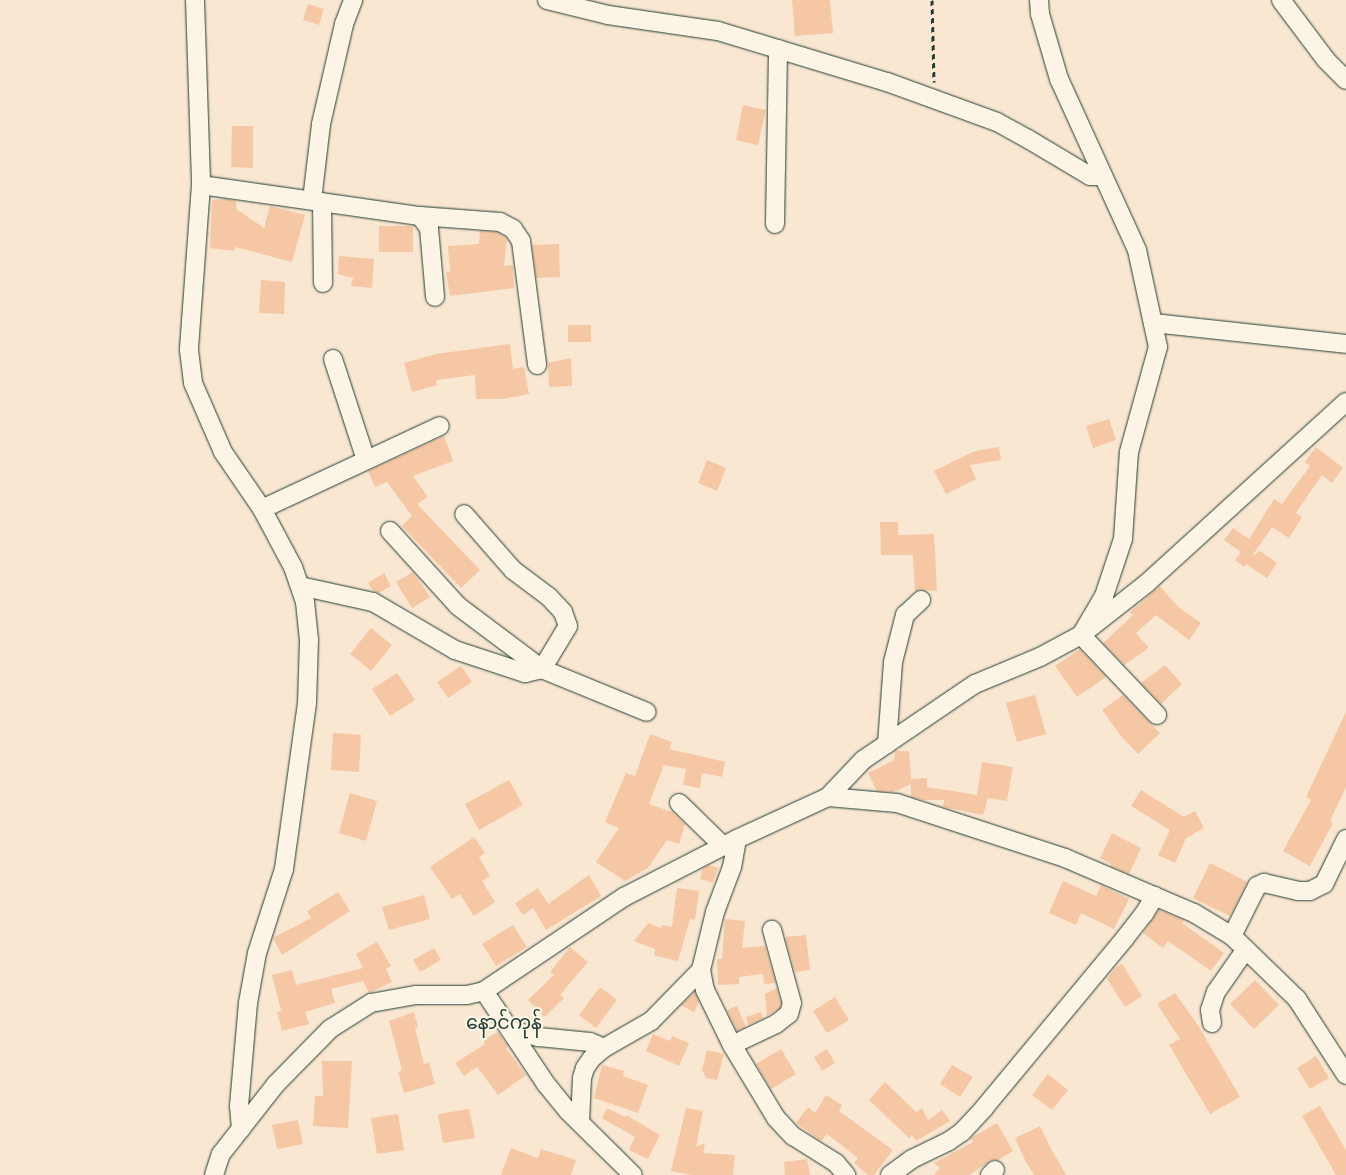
<!DOCTYPE html>
<meta charset="utf-8">
<style>
body{margin:0}
#map{position:relative;width:1346px;height:1175px;overflow:hidden;background:#fae7d2;font-family:Itim,"Noto Sans Myanmar",sans-serif}
div>[style]{position:absolute}
.building>*{inset:0;background:#f5c7a4}
.path>*{height:3px;margin-top:-1.5px;transform-origin:0;background:repeating-linear-gradient(90deg,#1f3d34 0 5px,transparent 0 9px)}
.roads{filter:drop-shadow(0 0 1px #1f3d34) drop-shadow(0 0 1px #1f3d34)}
.minor>*{height:18px;margin:-9px;padding:0 9px;transform-origin:9px;border-radius:9px;background:#fcf5e5}
span{translate:-50% -50%;white-space:nowrap;text-align:center;line-height:1.15;-webkit-text-stroke:4.5px #fcf5e5;paint-order:stroke}
.quarter-label{font-size:19px;color:#1f3d34}
</style>
<div id="map">
<div class="building">
<i style="clip-path:polygon(792px 0,830px 0,833px 33px,795px 36px)"></i>
<i style="clip-path:polygon(308px 4px,324px 9px,319px 25px,303px 20px)"></i>
<i style="clip-path:polygon(743px 105px,766px 110px,758px 145px,736px 140px)"></i>
<i style="clip-path:polygon(232px 126px,253px 126px,253px 168px,231px 167px)"></i>
<i style="clip-path:polygon(227px 199px,236px 201px,236px 209px,264px 228px,270px 206px,305px 215px,292px 262px,235px 247px,235px 251px,210px 248px,212px 200px)"></i>
<i style="clip-path:polygon(379px 226px,413px 226px,413px 252px,379px 252px)"></i>
<i style="clip-path:polygon(480px 231px,497px 232px,507px 239px,504px 266px,513px 265px,514px 288px,450px 296px,446px 272px,450px 272px,448px 246px,479px 244px)"></i>
<i style="clip-path:polygon(559px 244px,560px 277px,536px 278px,532px 245px)"></i>
<i style="clip-path:polygon(339px 256px,374px 259px,372px 288px,351px 286px,353px 278px,338px 274px)"></i>
<i style="clip-path:polygon(261px 280px,285px 282px,284px 314px,259px 313px)"></i>
<i style="clip-path:polygon(568px 325px,591px 325px,591px 342px,568px 342px)"></i>
<i style="clip-path:polygon(510px 344px,513px 369px,524px 367px,529px 394px,503px 399px,476px 399px,475px 375px,436px 380px,437px 385px,412px 392px,404px 363px,436px 354px)"></i>
<i style="clip-path:polygon(571px 358px,572px 386px,549px 387px,548px 363px)"></i>
<i style="clip-path:polygon(1109px 419px,1116px 440px,1093px 448px,1086px 426px)"></i>
<i style="clip-path:polygon(444px 436px,453px 461px,413px 476px,428px 497px,417px 504px,480px 570px,461px 588px,402px 526px,412px 516px,387px 482px,375px 487px,368px 471px)"></i>
<i style="clip-path:polygon(999px 447px,1001px 460px,970px 465px,976px 479px,946px 494px,934px 471px,975px 451px)"></i>
<i style="clip-path:polygon(1316px 447px,1343px 468px,1332px 483px,1322px 475px,1296px 513px,1302px 517px,1289px 538px,1272px 527px,1252px 556px,1260px 551px,1277px 563px,1267px 578px,1246px 564px,1244px 567px,1235px 560px,1241px 552px,1224px 540px,1233px 528px,1249px 539px,1274px 499px,1282px 504px,1310px 466px,1305px 462px)"></i>
<i style="clip-path:polygon(707px 460px,726px 468px,717px 491px,698px 483px)"></i>
<i style="clip-path:polygon(880px 522px,898px 522px,898px 535px,934px 534px,937px 591px,919px 590px,915px 592px,913px 555px,881px 555px)"></i>
<i style="clip-path:polygon(413px 572px,430px 597px,412px 608px,396px 582px)"></i>
<i style="clip-path:polygon(384px 573px,391px 586px,379px 593px,373px 591px,368px 583px)"></i>
<i style="clip-path:polygon(1160px 586px,1178px 607px,1201px 623px,1189px 640px,1156px 615px,1136px 633px,1149px 648px,1124px 665px,1103px 643px,1133px 615px,1130px 612px)"></i>
<i style="clip-path:polygon(371px 628px,392px 645px,371px 671px,350px 654px)"></i>
<i style="clip-path:polygon(1080px 649px,1106px 677px,1077px 697px,1055px 666px)"></i>
<i style="clip-path:polygon(1165px 665px,1182px 684px,1161px 704px,1141px 683px)"></i>
<i style="clip-path:polygon(461px 666px,472px 682px,448px 698px,437px 682px)"></i>
<i style="clip-path:polygon(397px 673px,415px 700px,390px 716px,372px 689px)"></i>
<i style="clip-path:polygon(1035px 695px,1046px 734px,1017px 742px,1006px 703px)"></i>
<i style="clip-path:polygon(1123px 695px,1160px 733px,1138px 754px,1121px 736px,1102px 710px)"></i>
<i style="clip-path:polygon(1346px 712px,1346px 787px,1330px 821px,1333px 823px,1310px 866px,1283px 851px,1311px 800px,1306px 797px)"></i>
<i style="clip-path:polygon(333px 733px,361px 735px,359px 772px,331px 770px)"></i>
<i style="clip-path:polygon(650px 734px,672px 742px,669px 749px,725px 762px,722px 777px,702px 773px,700px 788px,683px 785px,686px 769px,664px 765px,649px 804px,672px 812px,685px 824px,679px 844px,667px 840px,648px 868px,625px 881px,596px 862px,619px 828px,605px 822px,626px 773px,635px 776px)"></i>
<i style="clip-path:polygon(895px 751px,909px 751px,911px 779px,927px 778px,927px 787px,977px 795px,982px 762px,1013px 767px,1007px 801px,988px 798px,983px 815px,943px 807px,944px 800px,924px 800px,911px 797px,911px 784px,893px 792px,877px 791px,868px 773px,894px 760px)"></i>
<i style="clip-path:polygon(509px 780px,523px 805px,479px 830px,465px 804px)"></i>
<i style="clip-path:polygon(1141px 790px,1184px 817px,1195px 811px,1204px 828px,1186px 838px,1175px 863px,1158px 855px,1170px 830px,1131px 806px)"></i>
<i style="clip-path:polygon(350px 793px,377px 801px,366px 841px,339px 833px)"></i>
<i style="clip-path:polygon(1112px 833px,1141px 848px,1129px 874px,1110px 866px,1111px 864px,1100px 858px)"></i>
<i style="clip-path:polygon(474px 837px,485px 853px,479px 857px,490px 876px,482px 881px,495px 902px,474px 916px,460px 894px,452px 899px,430px 867px)"></i>
<i style="clip-path:polygon(1210px 863px,1247px 882px,1230px 916px,1193px 898px)"></i>
<i style="clip-path:polygon(709px 865px,718px 868px,713px 883px,700px 879px,703px 868px)"></i>
<i style="clip-path:polygon(589px 875px,601px 896px,546px 930px,533px 908px,523px 915px,515px 903px,538px 888px,548px 904px)"></i>
<i style="clip-path:polygon(1063px 881px,1096px 896px,1101px 885px,1129px 899px,1114px 929px,1081px 913px,1076px 925px,1049px 913px)"></i>
<i style="clip-path:polygon(677px 888px,699px 891px,695px 920px,690px 919px,678px 961px,654px 955px,655px 949px,634px 941px,648px 923px,661px 928px,662px 925px,672px 927px)"></i>
<i style="clip-path:polygon(338px 892px,350px 911px,282px 955px,273px 938px,311px 918px,307px 911px)"></i>
<i style="clip-path:polygon(424px 895px,430px 919px,389px 930px,382px 907px)"></i>
<i style="clip-path:polygon(1159px 910px,1184px 920px,1182px 923px,1224px 953px,1211px 971px,1168px 941px,1163px 948px,1143px 933px)"></i>
<i style="clip-path:polygon(725px 919px,745px 921px,742px 948px,765px 946px,776px 983px,764px 984px,763px 974px,739px 977px,739px 984px,718px 985px,717px 959px,722px 959px)"></i>
<i style="clip-path:polygon(513px 925px,527px 947px,496px 966px,482px 944px)"></i>
<i style="clip-path:polygon(806px 935px,810px 970px,795px 972px,785px 937px)"></i>
<i style="clip-path:polygon(377px 942px,391px 966px,386px 969px,392px 982px,369px 993px,363px 981px,331px 989px,335px 1003px,305px 1012px,309px 1024px,282px 1031px,277px 1012px,281px 1011px,272px 975px,292px 970px,296px 985px,363px 968px,356px 954px)"></i>
<i style="clip-path:polygon(570px 947px,588px 962px,560px 995px,564px 998px,545px 1017px,528px 1000px,554px 975px,550px 972px)"></i>
<i style="clip-path:polygon(434px 948px,441px 960px,420px 972px,413px 960px)"></i>
<i style="clip-path:polygon(1122px 964px,1142px 996px,1125px 1007px,1107px 979px,1115px 968px)"></i>
<i style="clip-path:polygon(1255px 980px,1279px 1005px,1254px 1029px,1230px 1004px)"></i>
<i style="clip-path:polygon(600px 987px,617px 1000px,596px 1028px,579px 1015px)"></i>
<i style="clip-path:polygon(777px 988px,781px 1003px,780px 1008px,767px 1016px,765px 994px)"></i>
<i style="clip-path:polygon(695px 992px,699px 1002px,694px 1012px,681px 1005px)"></i>
<i style="clip-path:polygon(1175px 993px,1199px 1027px,1240px 1097px,1210px 1114px,1169px 1045px,1180px 1039px,1157px 1004px)"></i>
<i style="clip-path:polygon(835px 997px,849px 1020px,827px 1033px,813px 1011px)"></i>
<i style="clip-path:polygon(737px 1006px,746px 1027px,737px 1031px,727px 1010px)"></i>
<i style="clip-path:polygon(414px 1012px,418px 1027px,415px 1028px,424px 1064px,429px 1062px,435px 1084px,404px 1093px,398px 1072px,402px 1070px,389px 1021px)"></i>
<i style="clip-path:polygon(761px 1012px,763px 1018px,748px 1025px,746px 1017px)"></i>
<i style="clip-path:polygon(498px 1032px,508px 1047px,506px 1048px,526px 1075px,498px 1095px,477px 1067px,464px 1076px,455px 1063px,485px 1044px,483px 1040px)"></i>
<i style="clip-path:polygon(653px 1034px,670px 1041px,672px 1036px,689px 1043px,679px 1066px,646px 1051px)"></i>
<i style="clip-path:polygon(781px 1049px,796px 1074px,771px 1089px,756px 1064px)"></i>
<i style="clip-path:polygon(827px 1049px,835px 1063px,822px 1071px,814px 1057px)"></i>
<i style="clip-path:polygon(707px 1050px,724px 1054px,717px 1080px,706px 1078px,702px 1070px)"></i>
<i style="clip-path:polygon(1316px 1056px,1329px 1078px,1310px 1089px,1297px 1068px)"></i>
<i style="clip-path:polygon(322px 1061px,352px 1061px,348px 1128px,313px 1126px,315px 1096px,323px 1096px)"></i>
<i style="clip-path:polygon(602px 1065px,624px 1071px,623px 1076px,648px 1085px,638px 1113px,594px 1098px)"></i>
<i style="clip-path:polygon(952px 1065px,973px 1077px,960px 1097px,940px 1084px)"></i>
<i style="clip-path:polygon(1048px 1074px,1068px 1090px,1052px 1110px,1032px 1095px)"></i>
<i style="clip-path:polygon(885px 1082px,916px 1112px,922px 1108px,928px 1120px,942px 1110px,950px 1121px,916px 1141px,912px 1135px,909px 1138px,869px 1100px)"></i>
<i style="clip-path:polygon(826px 1095px,842px 1105px,839px 1111px,893px 1150px,874px 1175px,868px 1175px,854px 1163px,858px 1158px,827px 1134px,821px 1141px,796px 1123px,808px 1107px,815px 1113px)"></i>
<i style="clip-path:polygon(1320px 1106px,1346px 1150px,1346px 1175px,1336px 1175px,1302px 1116px)"></i>
<i style="clip-path:polygon(607px 1108px,625px 1117px,626px 1115px,660px 1135px,648px 1159px,629px 1150px,635px 1137px,602px 1118px)"></i>
<i style="clip-path:polygon(686px 1108px,703px 1111px,696px 1147px,705px 1143px,703px 1153px,735px 1155px,733px 1175px,692px 1175px,671px 1171px)"></i>
<i style="clip-path:polygon(469px 1109px,475px 1138px,443px 1143px,438px 1114px)"></i>
<i style="clip-path:polygon(398px 1114px,404px 1150px,377px 1154px,371px 1118px)"></i>
<i style="clip-path:polygon(298px 1120px,303px 1144px,277px 1149px,272px 1125px)"></i>
<i style="clip-path:polygon(997px 1123px,1013px 1151px,998px 1160px,992px 1160px,969px 1175px,934px 1175px,940px 1168px,934px 1163px,973px 1142px,971px 1138px)"></i>
<i style="clip-path:polygon(1040px 1126px,1051px 1149px,1066px 1175px,1034px 1175px,1025px 1160px,1015px 1138px)"></i>
<i style="clip-path:polygon(511px 1148px,538px 1158px,541px 1149px,576px 1160px,571px 1175px,501px 1175px)"></i>
<i style="clip-path:polygon(807px 1159px,810px 1175px,785px 1175px,784px 1162px)"></i>
</div>
<div class="path">
<i style="left:932px;top:0;width:82px;rotate:88.6deg"></i>
</div>
<div class="roads">
<div class="minor">
<i style="left:195px;top:0;width:185px;rotate:88.1deg"></i>
<i style="left:201px;top:185px;width:165px;rotate:94.2deg"></i>
<i style="left:189px;top:350px;width:33px;rotate:83deg"></i>
<i style="left:193px;top:383px;width:75px;rotate:66.5deg"></i>
<i style="left:223px;top:452px;width:69px;rotate:55.6deg"></i>
<i style="left:262px;top:509px;width:66px;rotate:61.9deg"></i>
<i style="left:293px;top:567px;width:37px;rotate:71deg"></i>
<i style="left:305px;top:602px;width:38px;rotate:84deg"></i>
<i style="left:309px;top:640px;width:63px;rotate:91.8deg"></i>
<i style="left:307px;top:703px;width:168px;rotate:97.9deg"></i>
<i style="left:284px;top:869px;width:88px;rotate:107.8deg"></i>
<i style="left:257px;top:953px;width:51px;rotate:100.2deg"></i>
<i style="left:248px;top:1003px;width:103px;rotate:95deg"></i>
<i style="left:239px;top:1106px;width:23px;rotate:85deg"></i>
<i style="left:547px;top:0;width:63px;rotate:13.8deg"></i>
<i style="left:608px;top:15px;width:111px;rotate:8.3deg"></i>
<i style="left:718px;top:31px;width:177px;rotate:16.8deg"></i>
<i style="left:887px;top:82px;width:117px;rotate:20deg"></i>
<i style="left:997px;top:122px;width:35px;rotate:29deg"></i>
<i style="left:1028px;top:139px;width:72px;rotate:30.8deg"></i>
<i style="left:1090px;top:176px;width:13px"></i>
<i style="left:1281px;top:0;width:75px;rotate:53.1deg"></i>
<i style="left:1326px;top:60px;width:28px;rotate:45deg"></i>
<i style="left:201px;top:185px;width:221px;rotate:8.1deg"></i>
<i style="left:420px;top:216px;width:15px;rotate:53deg"></i>
<i style="left:429px;top:228px;width:69px;rotate:85deg"></i>
<i style="left:312px;top:200px;width:77px;rotate:-83.2deg"></i>
<i style="left:321px;top:124px;width:103px;rotate:-77deg"></i>
<i style="left:344px;top:24px;width:26px;rotate:-69deg"></i>
<i style="left:322px;top:202px;width:81px;rotate:89.3deg"></i>
<i style="left:420px;top:216px;width:80px;rotate:4.3deg"></i>
<i style="left:500px;top:222px;width:15px;rotate:28deg"></i>
<i style="left:513px;top:229px;width:14px;rotate:56deg"></i>
<i style="left:521px;top:241px;width:125px;rotate:82.6deg"></i>
<i style="left:775px;top:224px;width:175px;rotate:-89deg"></i>
<i style="left:1153px;top:323px;width:194px;rotate:6.2deg"></i>
<i style="left:333px;top:359px;width:106px;rotate:71.9deg"></i>
<i style="left:262px;top:509px;width:196px;rotate:-25deg"></i>
<i style="left:390px;top:531px;width:101px;rotate:47.8deg"></i>
<i style="left:458px;top:606px;width:105px;rotate:36.9deg"></i>
<i style="left:542px;top:669px;width:50px;rotate:-58.8deg"></i>
<i style="left:568px;top:626px;width:15px;rotate:-110deg"></i>
<i style="left:563px;top:612px;width:21px;rotate:-133deg"></i>
<i style="left:549px;top:597px;width:45px;rotate:-143.1deg"></i>
<i style="left:513px;top:570px;width:74px;rotate:-131.2deg"></i>
<i style="left:300px;top:586px;width:75px;rotate:12.4deg"></i>
<i style="left:373px;top:602px;width:95px;rotate:30.3deg"></i>
<i style="left:455px;top:650px;width:74px;rotate:18.2deg"></i>
<i style="left:525px;top:673px;width:17px;rotate:-13deg"></i>
<i style="left:542px;top:669px;width:113px;rotate:22.3deg"></i>
<i style="left:1157px;top:715px;width:110px;rotate:-133.5deg"></i>
<i style="left:1081px;top:635px;width:84px;rotate:-38.2deg"></i>
<i style="left:1147px;top:583px;width:269px;rotate:-42.3deg"></i>
<i style="left:887px;top:744px;width:82px;rotate:-85.8deg"></i>
<i style="left:893px;top:662px;width:49px;rotate:-75.7deg"></i>
<i style="left:905px;top:615px;width:22px;rotate:-43deg"></i>
<i style="left:828px;top:797px;width:69px;rotate:5deg"></i>
<i style="left:897px;top:803px;width:177px;rotate:18.1deg"></i>
<i style="left:1065px;top:858px;width:140px;rotate:23.1deg"></i>
<i style="left:1194px;top:913px;width:44px;rotate:31.2deg"></i>
<i style="left:1232px;top:936px;width:91px;rotate:44.1deg"></i>
<i style="left:1297px;top:999px;width:90px;rotate:57.2deg"></i>
<i style="left:679px;top:803px;width:62px;rotate:44.3deg"></i>
<i style="left:737px;top:839px;width:28px;rotate:100deg"></i>
<i style="left:732px;top:867px;width:48px;rotate:110.7deg"></i>
<i style="left:715px;top:912px;width:60px;rotate:103.6deg"></i>
<i style="left:701px;top:970px;width:20px;rotate:79deg"></i>
<i style="left:705px;top:990px;width:61px;rotate:63.9deg"></i>
<i style="left:732px;top:1045px;width:85px;rotate:58.9deg"></i>
<i style="left:776px;top:1118px;width:25px;rotate:47deg"></i>
<i style="left:793px;top:1136px;width:51px;rotate:32.1deg"></i>
<i style="left:836px;top:1163px;width:16px;rotate:50deg"></i>
<i style="left:1232px;top:936px;width:56px;rotate:-63.4deg"></i>
<i style="left:1257px;top:886px;width:8px;rotate:-23deg"></i>
<i style="left:1264px;top:883px;width:35px;rotate:13deg"></i>
<i style="left:1298px;top:891px;width:12px"></i>
<i style="left:1310px;top:891px;width:16px;rotate:-27deg"></i>
<i style="left:1324px;top:884px;width:50px;rotate:-63.9deg"></i>
<i style="left:484px;top:991px;width:112px;rotate:56.3deg"></i>
<i style="left:546px;top:1084px;width:35px;rotate:51deg"></i>
<i style="left:568px;top:1111px;width:91px;rotate:44.6deg"></i>
<i style="left:1212px;top:1023px;width:13px;rotate:-99deg"></i>
<i style="left:1210px;top:1010px;width:19px;rotate:-72deg"></i>
<i style="left:1216px;top:992px;width:52px;rotate:-55.1deg"></i>
<i style="left:510px;top:1030px;width:30px;rotate:14deg"></i>
<i style="left:539px;top:1037px;width:51px;rotate:5.6deg"></i>
<i style="left:590px;top:1042px;width:15px;rotate:23deg"></i>
<i style="left:732px;top:1045px;width:49px;rotate:-25.5deg"></i>
<i style="left:776px;top:1024px;width:16px;rotate:-38deg"></i>
<i style="left:789px;top:1014px;width:11px;rotate:-75deg"></i>
<i style="left:792px;top:1003px;width:76px;rotate:-105.3deg"></i>
<i style="left:580px;top:1123px;width:45px;rotate:-87.5deg"></i>
<i style="left:582px;top:1078px;width:10px;rotate:-73deg"></i>
<i style="left:585px;top:1068px;width:12px;rotate:-55deg"></i>
<i style="left:592px;top:1058px;width:16px;rotate:-40deg"></i>
<i style="left:604px;top:1048px;width:54px;rotate:-29.9deg"></i>
<i style="left:651px;top:1021px;width:71px;rotate:-45.6deg"></i>
<i style="left:214px;top:1175px;width:22px;rotate:-72deg"></i>
<i style="left:221px;top:1154px;width:89px;rotate:-51.8deg"></i>
<i style="left:276px;top:1084px;width:77px;rotate:-45.5deg"></i>
<i style="left:330px;top:1029px;width:49px;rotate:-32.4deg"></i>
<i style="left:371px;top:1003px;width:46px;rotate:-10.1deg"></i>
<i style="left:416px;top:995px;width:51px"></i>
<i style="left:467px;top:995px;width:17px;rotate:-13deg"></i>
<i style="left:484px;top:991px;width:169px;rotate:-33.9deg"></i>
<i style="left:624px;top:897px;width:127px;rotate:-27.2deg"></i>
<i style="left:737px;top:839px;width:100px;rotate:-24.8deg"></i>
<i style="left:828px;top:797px;width:51px;rotate:-46.6deg"></i>
<i style="left:863px;top:760px;width:135px;rotate:-34.2deg"></i>
<i style="left:975px;top:684px;width:70px;rotate:-22.6deg"></i>
<i style="left:1040px;top:657px;width:47px;rotate:-28.2deg"></i>
<i style="left:1081px;top:635px;width:45px;rotate:-59.5deg"></i>
<i style="left:1104px;top:596px;width:60px;rotate:-71.6deg"></i>
<i style="left:1123px;top:539px;width:87px;rotate:-86.1deg"></i>
<i style="left:1129px;top:452px;width:109px;rotate:-74.6deg"></i>
<i style="left:1158px;top:347px;width:99px;rotate:-102.2deg"></i>
<i style="left:1137px;top:250px;width:188px;rotate:-114.5deg"></i>
<i style="left:1059px;top:79px;width:68px;rotate:-106.3deg"></i>
<i style="left:1040px;top:14px;width:14px;rotate:-94deg"></i>
<i style="left:890px;top:1175px;width:27px;rotate:-36deg"></i>
<i style="left:912px;top:1159px;width:41px;rotate:-25.9deg"></i>
<i style="left:949px;top:1141px;width:16px;rotate:-35deg"></i>
<i style="left:962px;top:1132px;width:33px;rotate:-47deg"></i>
<i style="left:984px;top:1108px;width:221px;rotate:-50.3deg"></i>
<i style="left:1125px;top:938px;width:31px;rotate:-52deg"></i>
<i style="left:1144px;top:914px;width:21px;rotate:-59deg"></i>
<i style="left:990px;top:1175px;width:7px;rotate:-45deg"></i>
</div>
</div>
<div class="quarter-label">
<span style="left:504px;top:1023px">နောင်ကုန်</span>
</div>
</div>
